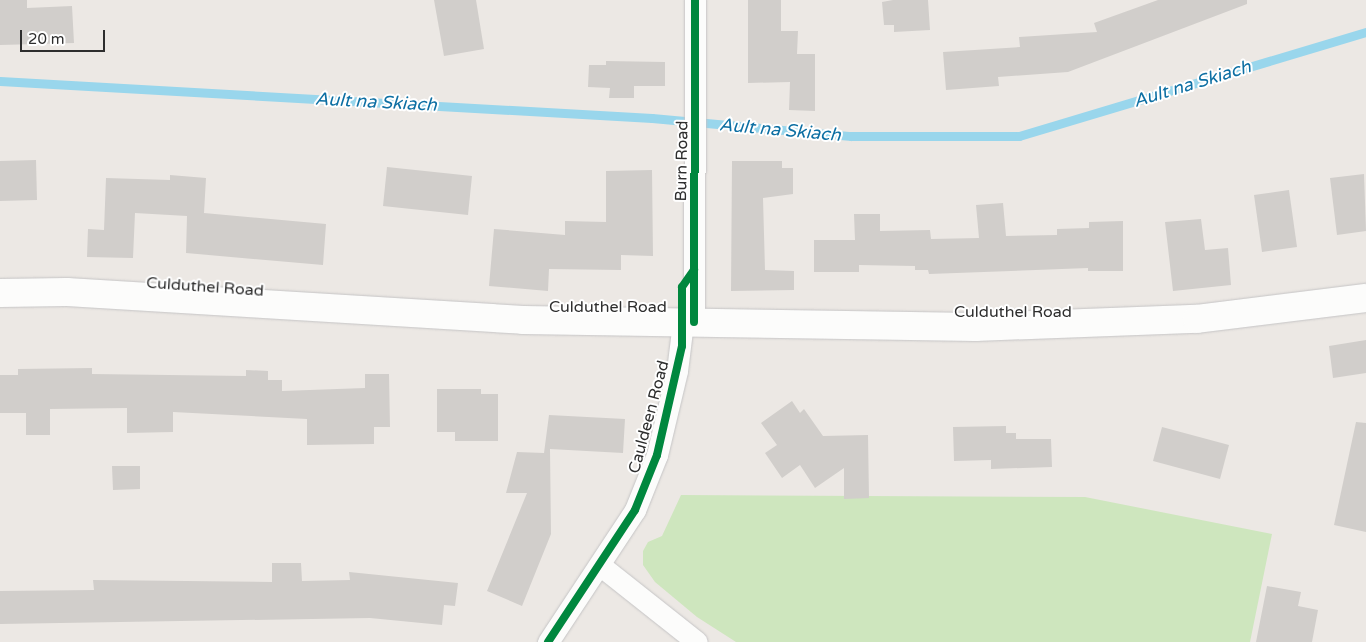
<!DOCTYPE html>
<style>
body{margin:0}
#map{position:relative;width:1366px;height:642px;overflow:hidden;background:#ece8e4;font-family:"Varela Round",sans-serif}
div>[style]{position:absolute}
.green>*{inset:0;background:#cee6be}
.stream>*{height:9px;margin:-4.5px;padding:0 4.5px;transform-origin:4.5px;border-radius:4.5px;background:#99d6ec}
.building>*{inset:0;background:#d1cecb}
.roads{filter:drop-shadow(0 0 1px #c5c4c5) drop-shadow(0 0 1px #c5c4c5)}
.street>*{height:21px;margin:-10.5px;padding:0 10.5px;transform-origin:10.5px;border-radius:10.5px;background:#fcfcfb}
.secondary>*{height:28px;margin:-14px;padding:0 14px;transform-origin:14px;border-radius:14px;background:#fcfcfb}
.cycleway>*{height:8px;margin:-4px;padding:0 4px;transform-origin:4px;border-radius:4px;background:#00873e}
span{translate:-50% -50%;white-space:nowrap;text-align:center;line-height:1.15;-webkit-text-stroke:4px #fff;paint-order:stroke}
.street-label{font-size:16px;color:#2e2e2e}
.water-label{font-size:18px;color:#0d6fa3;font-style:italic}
.scale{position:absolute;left:20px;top:30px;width:85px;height:22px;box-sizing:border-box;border:2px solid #2e2e2e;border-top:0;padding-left:6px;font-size:15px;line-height:18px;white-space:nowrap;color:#2e2e2e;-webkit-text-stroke:4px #fff;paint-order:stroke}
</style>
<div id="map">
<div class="green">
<i style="clip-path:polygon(681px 495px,1085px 497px,1272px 534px,1250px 642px,736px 642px,697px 617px,655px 582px,643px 565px,643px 551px,648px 542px,662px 536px)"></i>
</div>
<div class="stream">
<i style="left:0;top:81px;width:653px;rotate:3.25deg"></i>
<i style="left:652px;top:118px;width:200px;rotate:5.2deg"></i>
<i style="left:851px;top:136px;width:168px"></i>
<i style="left:1019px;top:136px;width:362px;rotate:-16.7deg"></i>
</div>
<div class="building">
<i style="clip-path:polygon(0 0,27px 0,27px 8px,72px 6px,74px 43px,0 45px)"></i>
<i style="clip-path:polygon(434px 0,476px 0,484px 49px,444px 56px)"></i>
<i style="clip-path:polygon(748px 0,781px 0,781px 31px,798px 31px,797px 54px,815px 54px,815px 111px,789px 110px,790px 82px,748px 83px)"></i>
<i style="clip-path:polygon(893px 0,928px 0,930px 30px,894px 32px,894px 25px,884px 25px,882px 2px)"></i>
<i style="clip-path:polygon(1158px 0,1247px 0,1247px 4px,1068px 72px,998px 77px,999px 86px,946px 90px,943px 52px,1020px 47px,1019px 37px,1097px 32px,1094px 23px)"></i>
<i style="clip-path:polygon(606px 61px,665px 62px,665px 86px,634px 86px,634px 98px,609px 98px,610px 88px,588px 87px,589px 65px,606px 65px)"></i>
<i style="clip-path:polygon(36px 160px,37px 200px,0 201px,0 161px)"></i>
<i style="clip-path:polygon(732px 161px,782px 161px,782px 168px,793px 168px,793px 194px,763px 198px,765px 270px,794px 271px,794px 290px,731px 291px)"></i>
<i style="clip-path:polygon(387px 167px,472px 176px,468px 215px,383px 206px)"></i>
<i style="clip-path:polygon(652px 170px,653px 256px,621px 255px,621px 270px,549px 269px,548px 291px,489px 286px,494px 229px,565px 235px,565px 221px,606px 222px,606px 171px)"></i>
<i style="clip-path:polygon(1364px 174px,1366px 231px,1337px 235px,1330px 178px)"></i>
<i style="clip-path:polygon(170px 175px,206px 178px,204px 213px,326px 224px,323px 265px,186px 253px,187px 216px,135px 213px,133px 258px,87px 257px,88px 229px,104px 230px,106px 178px,170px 180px)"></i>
<i style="clip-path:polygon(1289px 190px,1297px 247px,1262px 252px,1254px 195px)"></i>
<i style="clip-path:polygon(1003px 203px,1006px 236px,1057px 235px,1057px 229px,1089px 228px,1089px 222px,1123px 221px,1123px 271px,1088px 271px,1088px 268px,929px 274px,928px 270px,915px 270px,915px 266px,859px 265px,859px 272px,814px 272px,814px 240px,855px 240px,854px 214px,880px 214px,880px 231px,930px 230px,931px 239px,979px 238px,976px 205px)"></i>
<i style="clip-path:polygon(1201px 219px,1205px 250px,1228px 248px,1231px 285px,1173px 291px,1165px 222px)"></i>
<i style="clip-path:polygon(1366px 340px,1366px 373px,1333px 378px,1329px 346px)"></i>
<i style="clip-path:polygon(92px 368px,92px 374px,246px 376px,246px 370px,268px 371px,268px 380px,282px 380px,282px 391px,365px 388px,365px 374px,389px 374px,390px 427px,374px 427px,374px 444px,307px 445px,307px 419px,173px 412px,173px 432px,127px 433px,127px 408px,50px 409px,50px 435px,26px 435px,26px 413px,0 413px,0 375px,18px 375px,18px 369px)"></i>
<i style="clip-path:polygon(437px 389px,481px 389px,481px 394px,498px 394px,498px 441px,455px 441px,455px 432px,437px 432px)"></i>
<i style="clip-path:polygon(792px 401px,800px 413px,804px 409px,823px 436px,868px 435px,869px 498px,844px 499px,844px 468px,815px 488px,800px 465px,782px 478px,765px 453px,777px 445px,761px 423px)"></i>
<i style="clip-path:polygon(549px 415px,625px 419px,623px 453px,550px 449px,551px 534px,522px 606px,487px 591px,527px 493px,506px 493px,517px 452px,544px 453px)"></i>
<i style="clip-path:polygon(1356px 422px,1366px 423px,1366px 532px,1334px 525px)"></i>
<i style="clip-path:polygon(1006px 426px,1006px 433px,1016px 433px,1016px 439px,1051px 439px,1052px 467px,991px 469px,991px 460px,954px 461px,953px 427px)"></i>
<i style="clip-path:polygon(1162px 427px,1229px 445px,1220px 479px,1153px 461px)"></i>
<i style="clip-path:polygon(112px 466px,140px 466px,140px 489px,113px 490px)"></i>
<i style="clip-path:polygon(272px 563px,301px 563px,302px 581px,350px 580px,349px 572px,458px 583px,455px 606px,444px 605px,442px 625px,370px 618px,0 624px,0 591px,94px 590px,93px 580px,272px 582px)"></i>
<i style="clip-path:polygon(1267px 586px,1301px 592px,1298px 606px,1318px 610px,1312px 642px,1256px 642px)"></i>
</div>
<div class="roads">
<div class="street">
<i style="left:694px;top:322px;width:322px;rotate:-89.8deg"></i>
<i style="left:601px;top:566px;width:122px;rotate:38.4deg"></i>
<i style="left:548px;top:642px;width:158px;rotate:-56.6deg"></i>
<i style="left:635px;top:510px;width:59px;rotate:-68.2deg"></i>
<i style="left:657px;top:455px;width:86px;rotate:-76.6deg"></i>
<i style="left:677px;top:371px;width:49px;rotate:-83deg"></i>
</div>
<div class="secondary">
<i style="left:0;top:293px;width:67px;rotate:-0.9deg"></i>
<i style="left:67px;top:292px;width:457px;rotate:3.5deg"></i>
<i style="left:523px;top:320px;width:452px;rotate:0.9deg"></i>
<i style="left:975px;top:327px;width:222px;rotate:-2.1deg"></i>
<i style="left:1197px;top:319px;width:170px;rotate:-7.1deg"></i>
</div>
</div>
<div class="cycleway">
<i style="left:694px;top:322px;width:322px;rotate:-89.8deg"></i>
<i style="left:548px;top:642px;width:158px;rotate:-56.6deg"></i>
<i style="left:635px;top:510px;width:59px;rotate:-68.2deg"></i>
<i style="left:657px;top:455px;width:112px;rotate:-77.1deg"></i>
<i style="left:682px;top:346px;width:59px;rotate:-90deg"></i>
<i style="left:682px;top:287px;width:21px;rotate:-55deg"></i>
</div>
<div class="street-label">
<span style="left:682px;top:161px;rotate:-89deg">Burn Road</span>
<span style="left:205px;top:287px;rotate:4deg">Culduthel Road</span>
<span style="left:608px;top:307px">Culduthel Road</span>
<span style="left:1013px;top:312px">Culduthel Road</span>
<span style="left:649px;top:417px;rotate:-75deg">Cauldeen Road</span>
</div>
<div class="water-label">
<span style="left:1192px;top:84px;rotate:-17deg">Ault na Skiach</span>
<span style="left:376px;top:102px;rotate:3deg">Ault na Skiach</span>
<span style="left:780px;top:130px;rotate:5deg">Ault na Skiach</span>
</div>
<div class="scale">20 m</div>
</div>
